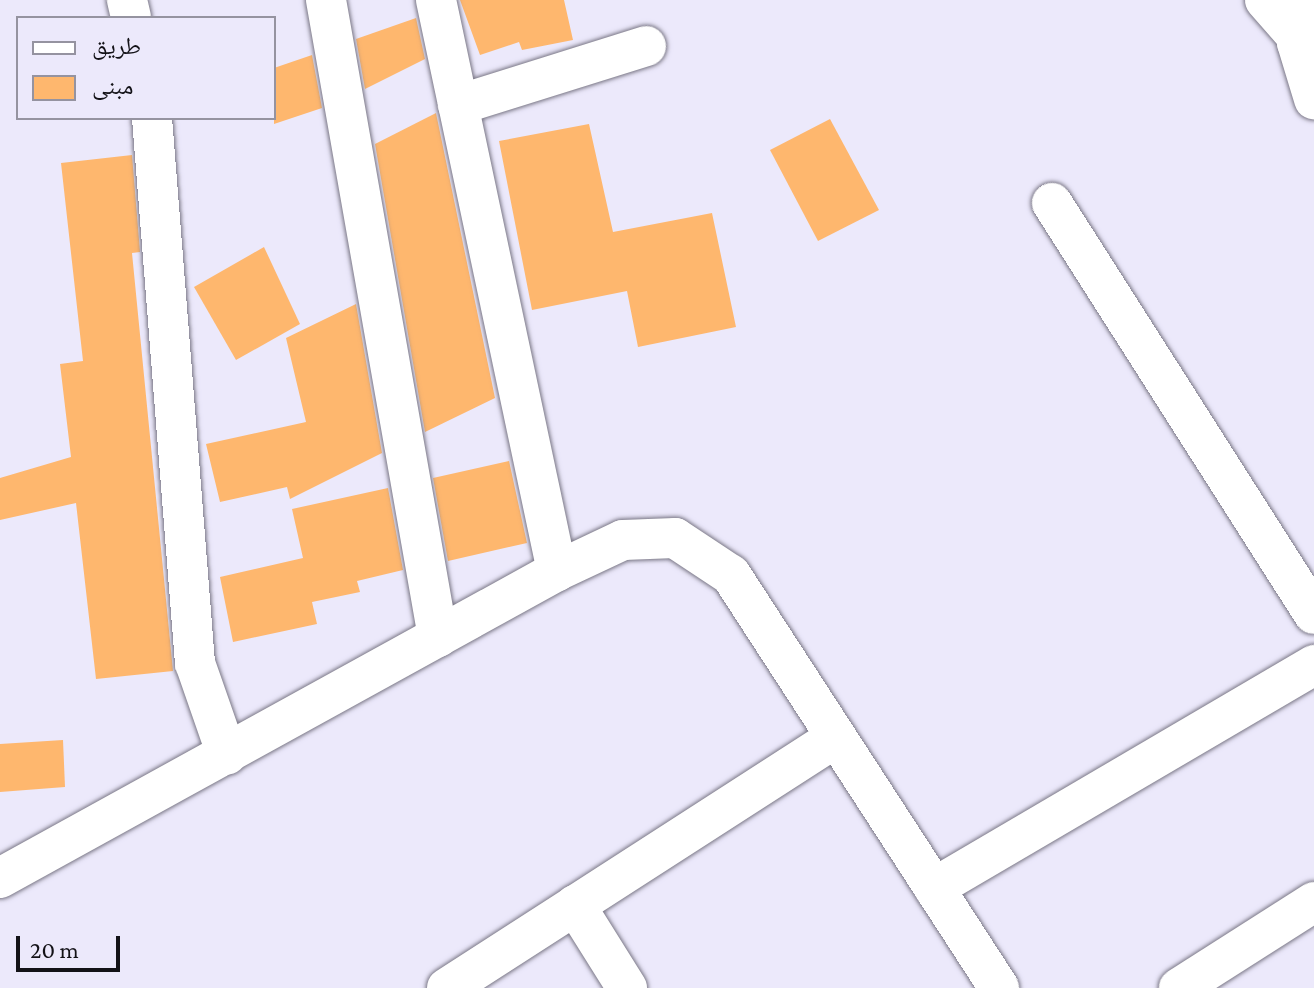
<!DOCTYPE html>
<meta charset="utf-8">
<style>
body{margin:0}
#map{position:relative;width:1314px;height:988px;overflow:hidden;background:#ece9fb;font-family:"Crimson Pro","Noto Naskh Arabic",serif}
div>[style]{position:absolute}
.building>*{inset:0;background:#feb76e}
.roads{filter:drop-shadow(0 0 2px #7a7786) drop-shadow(0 0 2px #7a7786)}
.minor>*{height:40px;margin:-20px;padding:0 20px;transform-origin:20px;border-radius:20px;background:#fff}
span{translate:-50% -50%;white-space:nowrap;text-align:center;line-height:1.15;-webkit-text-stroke:7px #ece9fb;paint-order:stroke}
.legend{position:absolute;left:16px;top:16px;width:260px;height:104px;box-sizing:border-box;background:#ece9fb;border:2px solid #9593a0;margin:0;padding:10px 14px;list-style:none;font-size:24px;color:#131217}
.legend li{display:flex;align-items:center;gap:16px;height:40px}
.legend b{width:40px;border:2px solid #9593a0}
.scale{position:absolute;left:16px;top:936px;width:104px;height:36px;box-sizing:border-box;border:4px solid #131217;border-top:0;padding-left:10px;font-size:24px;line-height:28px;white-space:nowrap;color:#131217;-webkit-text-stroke:6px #ece9fb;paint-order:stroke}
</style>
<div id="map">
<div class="building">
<i style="clip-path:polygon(460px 0,564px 0,573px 40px,522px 50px,519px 42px,480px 55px)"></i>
<i style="clip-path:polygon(416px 18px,425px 59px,365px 89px,356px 39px)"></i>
<i style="clip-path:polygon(312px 55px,322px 108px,274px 124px,274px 68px)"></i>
<i style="clip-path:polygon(436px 113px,495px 398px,425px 432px,375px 144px)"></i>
<i style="clip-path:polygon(830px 119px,879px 210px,818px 241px,770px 150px)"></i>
<i style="clip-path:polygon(589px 124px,613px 232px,712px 213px,736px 327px,638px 347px,627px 291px,532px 310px,499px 141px)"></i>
<i style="clip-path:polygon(132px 155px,140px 252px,132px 253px,173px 671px,96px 679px,76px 503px,0 520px,0 478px,71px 457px,60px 364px,83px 361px,61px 163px)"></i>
<i style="clip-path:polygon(264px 247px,300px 324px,236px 360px,194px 287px)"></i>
<i style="clip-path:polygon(356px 304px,382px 453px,290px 499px,287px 487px,220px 502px,206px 444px,306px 422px,286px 338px)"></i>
<i style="clip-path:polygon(509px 461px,527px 543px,448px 561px,433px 478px)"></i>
<i style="clip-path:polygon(388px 488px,403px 570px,357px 581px,360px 592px,312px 602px,317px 624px,233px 642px,220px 577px,303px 558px,292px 509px)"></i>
<i style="clip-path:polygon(63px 740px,65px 787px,0 792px,0 744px)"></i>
</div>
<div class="roads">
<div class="minor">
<i style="left:127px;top:0;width:18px;rotate:77deg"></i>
<i style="left:326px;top:0;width:647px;rotate:80.03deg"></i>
<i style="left:436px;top:0;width:584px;rotate:78.04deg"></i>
<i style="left:1265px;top:0;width:64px;rotate:48.8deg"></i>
<i style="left:1299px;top:0;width:43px;rotate:92.7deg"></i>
<i style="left:1297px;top:43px;width:59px;rotate:73.1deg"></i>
<i style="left:458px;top:105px;width:197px;rotate:-17.4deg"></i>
<i style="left:152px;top:118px;width:547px;rotate:85.49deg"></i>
<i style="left:195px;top:663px;width:97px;rotate:70.8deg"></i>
<i style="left:1052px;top:203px;width:487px;rotate:57.5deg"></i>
<i style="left:0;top:878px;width:636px;rotate:-28.86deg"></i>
<i style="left:557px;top:571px;width:73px;rotate:-25.2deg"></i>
<i style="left:623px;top:540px;width:52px;rotate:-2.2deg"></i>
<i style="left:675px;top:538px;width:67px;rotate:33.5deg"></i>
<i style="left:731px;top:575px;width:492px;rotate:57deg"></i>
<i style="left:934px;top:888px;width:441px;rotate:-30.4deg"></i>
<i style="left:575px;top:905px;width:98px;rotate:57.9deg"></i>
<i style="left:447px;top:988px;width:459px;rotate:-32.8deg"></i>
<i style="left:1179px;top:988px;width:160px;rotate:-32.5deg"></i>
</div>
</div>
<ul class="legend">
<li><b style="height:10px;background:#fff"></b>طريق</li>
<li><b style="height:22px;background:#feb76e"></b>مبنى</li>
</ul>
<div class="scale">20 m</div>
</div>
